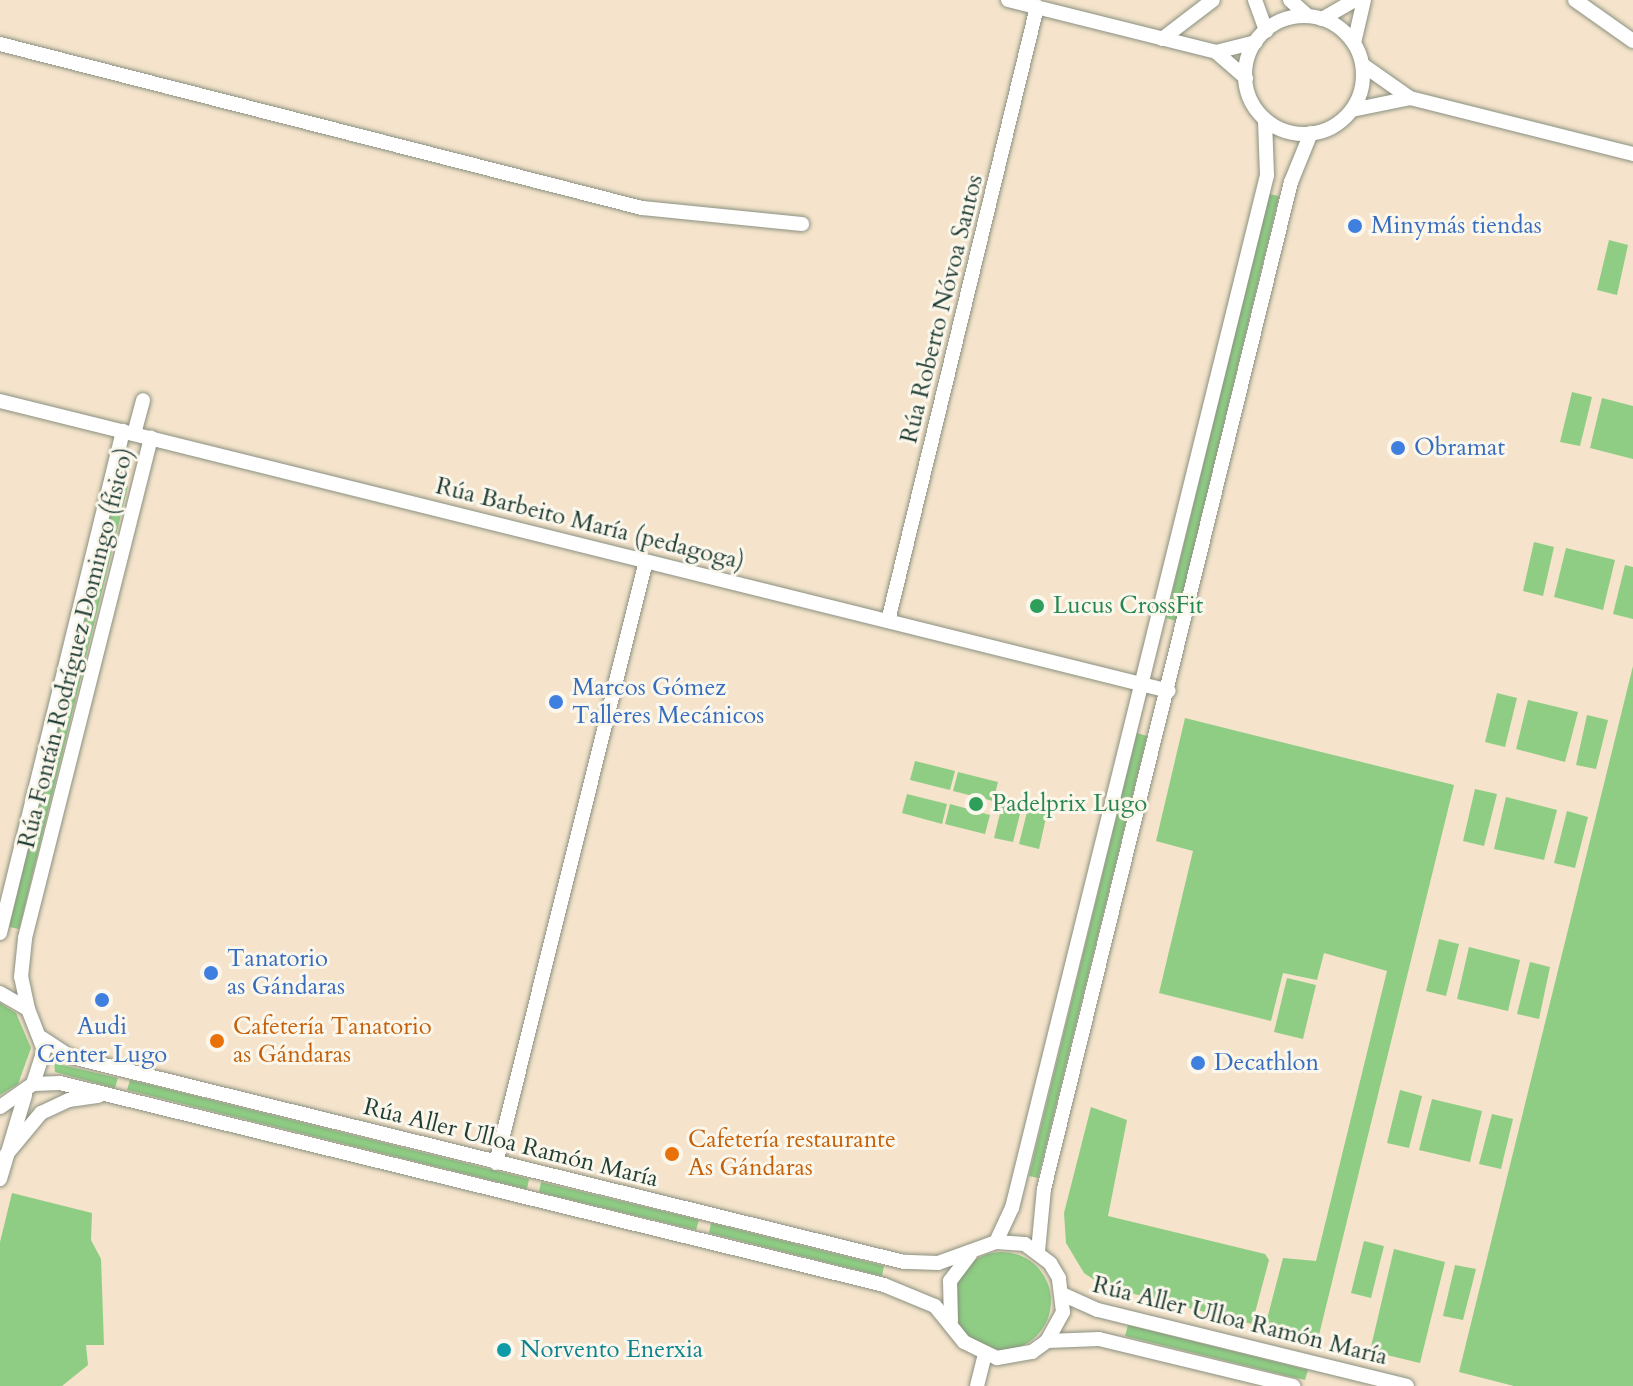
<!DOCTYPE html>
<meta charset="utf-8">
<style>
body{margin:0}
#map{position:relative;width:1633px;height:1386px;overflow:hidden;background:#f5e4cb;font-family:Cardo,serif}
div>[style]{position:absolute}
.green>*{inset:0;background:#8ecd83}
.round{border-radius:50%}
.roads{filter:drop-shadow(0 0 2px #8a9080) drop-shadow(0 0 2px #8a9080)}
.street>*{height:14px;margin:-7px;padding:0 7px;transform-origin:7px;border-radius:7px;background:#fff}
.street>.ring{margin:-7px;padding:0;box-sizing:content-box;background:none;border:14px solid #fff;border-radius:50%}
.dots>*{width:22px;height:22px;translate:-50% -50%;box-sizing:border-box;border:4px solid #fbf7ec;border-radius:50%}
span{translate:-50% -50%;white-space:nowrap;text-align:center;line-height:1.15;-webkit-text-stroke:6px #fbf7ec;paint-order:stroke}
.shop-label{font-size:24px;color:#366cbe}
.left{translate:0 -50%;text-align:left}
.street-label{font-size:24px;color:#1f3d34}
.leisure-label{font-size:24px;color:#27864d}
.food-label{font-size:24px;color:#c56008}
.culture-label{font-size:24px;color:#0d838f}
</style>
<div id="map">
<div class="green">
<i style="clip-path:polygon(1269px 194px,1279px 196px,1176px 621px,1166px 618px)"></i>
<i style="clip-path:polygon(1609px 240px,1628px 245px,1617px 295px,1597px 290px)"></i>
<i style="clip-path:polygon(1572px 392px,1592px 397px,1580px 446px,1560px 442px)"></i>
<i style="clip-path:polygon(1602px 398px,1633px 406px,1633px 459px,1590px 448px)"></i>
<i style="clip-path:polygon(118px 483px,128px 486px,19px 929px,9px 927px)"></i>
<i style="clip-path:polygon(1534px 542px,1554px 547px,1543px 596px,1523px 591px)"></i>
<i style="clip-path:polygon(1566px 548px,1615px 560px,1603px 610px,1554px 597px)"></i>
<i style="clip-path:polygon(1625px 565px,1633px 567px,1633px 619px,1613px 614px)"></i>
<i style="clip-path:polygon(1633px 666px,1633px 1386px,1514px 1386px,1459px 1372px)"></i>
<i style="clip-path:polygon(1497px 693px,1517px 698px,1505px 747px,1485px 742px)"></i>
<i style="clip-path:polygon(1528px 700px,1578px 712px,1565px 762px,1516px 749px)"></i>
<i style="clip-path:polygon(1587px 715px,1608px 720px,1596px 769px,1576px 765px)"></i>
<i style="clip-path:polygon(1185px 718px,1454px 785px,1318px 1339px,1265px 1327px,1283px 1258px,1316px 1261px,1387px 971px,1324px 953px,1317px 980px,1283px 973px,1271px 1021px,1159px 993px,1193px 851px,1156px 841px)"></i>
<i style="clip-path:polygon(1137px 733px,1147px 736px,1038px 1178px,1029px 1176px)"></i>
<i style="clip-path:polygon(915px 761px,955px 771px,950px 790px,910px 780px)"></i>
<i style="clip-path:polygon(958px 772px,998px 782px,993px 801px,953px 791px)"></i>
<i style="clip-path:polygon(1475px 789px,1497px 794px,1484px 846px,1463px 841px)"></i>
<i style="clip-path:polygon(907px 794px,947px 804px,942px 824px,902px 813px)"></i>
<i style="clip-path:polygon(1004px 797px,1023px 802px,1013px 842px,994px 838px)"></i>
<i style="clip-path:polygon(1506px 797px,1557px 810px,1544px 860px,1494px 849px)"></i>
<i style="clip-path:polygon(950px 804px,990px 815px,985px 834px,945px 824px)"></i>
<i style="clip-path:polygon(1029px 804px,1048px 809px,1039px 849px,1019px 844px)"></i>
<i style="clip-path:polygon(1567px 811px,1588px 817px,1575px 868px,1554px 863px)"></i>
<i style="clip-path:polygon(1439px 939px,1459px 944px,1446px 996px,1426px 991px)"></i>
<i style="clip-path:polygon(1469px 947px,1520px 960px,1508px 1011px,1457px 999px)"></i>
<i style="clip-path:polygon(1530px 962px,1550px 967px,1539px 1019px,1517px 1014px)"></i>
<i style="clip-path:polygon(1287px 978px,1316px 985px,1303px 1039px,1274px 1032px)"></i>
<i style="clip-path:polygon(0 1003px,16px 1013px,31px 1048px,18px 1084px,0 1095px)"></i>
<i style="clip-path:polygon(54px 1063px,118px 1078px,115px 1088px,55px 1072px)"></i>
<i style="clip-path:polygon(130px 1080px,529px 1179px,527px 1189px,127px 1090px)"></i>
<i style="clip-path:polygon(1400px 1090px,1422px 1096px,1409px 1148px,1387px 1143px)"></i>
<i style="clip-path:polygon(1432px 1099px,1482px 1111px,1470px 1162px,1419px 1150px)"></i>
<i style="clip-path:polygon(1091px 1107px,1127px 1120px,1108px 1216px,1265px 1254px,1269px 1260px,1252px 1324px,1103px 1286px,1084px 1273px,1066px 1243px,1064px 1213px)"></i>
<i style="clip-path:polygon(1492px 1114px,1513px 1119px,1501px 1169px,1479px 1164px)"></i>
<i style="clip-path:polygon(541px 1182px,699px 1220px,696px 1230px,539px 1192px)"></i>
<i style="clip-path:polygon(12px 1193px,92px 1213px,91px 1240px,101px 1259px,104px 1345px,86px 1345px,88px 1365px,62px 1386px,0 1386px,0 1242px)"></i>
<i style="clip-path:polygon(711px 1223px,884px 1266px,882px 1276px,709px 1233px)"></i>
<i style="clip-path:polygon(1364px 1241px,1384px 1246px,1371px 1298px,1351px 1293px)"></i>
<i style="clip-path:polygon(1394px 1249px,1445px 1262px,1420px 1363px,1370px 1351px)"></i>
<i class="round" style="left:953px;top:1252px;width:98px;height:98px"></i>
<i style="clip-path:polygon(1455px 1265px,1476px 1269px,1463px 1320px,1443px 1316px)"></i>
<i style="clip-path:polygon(1128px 1325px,1308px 1370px,1305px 1380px,1125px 1336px)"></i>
</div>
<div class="roads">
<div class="street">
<i style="left:1008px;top:0;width:214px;rotate:14deg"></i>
<i style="left:1216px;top:52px;width:40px;rotate:41deg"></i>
<i style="left:1255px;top:0;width:33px;rotate:70deg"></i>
<i style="left:1290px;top:0;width:24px;rotate:42deg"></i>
<i style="left:1575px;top:0;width:71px;rotate:35.3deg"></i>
<i class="ring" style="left:1245px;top:16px;width:104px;height:104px"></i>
<i style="left:1322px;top:19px;width:38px;rotate:-30deg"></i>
<i style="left:1162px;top:39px;width:64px;rotate:-37.4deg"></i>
<i style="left:1354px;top:43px;width:44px;rotate:-76.9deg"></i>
<i style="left:0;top:44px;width:663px;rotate:14.33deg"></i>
<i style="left:642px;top:208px;width:161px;rotate:5.7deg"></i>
<i style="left:1216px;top:52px;width:41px;rotate:-14deg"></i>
<i style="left:1363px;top:65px;width:57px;rotate:35.1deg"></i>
<i style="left:1410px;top:98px;width:230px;rotate:14.1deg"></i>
<i style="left:1352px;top:110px;width:59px;rotate:-11.7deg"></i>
<i style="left:0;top:401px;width:1204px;rotate:13.93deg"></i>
<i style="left:134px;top:434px;width:35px;rotate:-75deg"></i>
<i style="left:888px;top:621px;width:632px;rotate:-76.36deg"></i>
<i style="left:0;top:933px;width:517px;rotate:-76.23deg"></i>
<i style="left:0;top:993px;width:32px;rotate:30deg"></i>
<i style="left:28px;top:1009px;width:44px;rotate:68.7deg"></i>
<i style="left:44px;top:1050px;width:36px;rotate:108deg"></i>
<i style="left:33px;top:1084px;width:40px;rotate:145.1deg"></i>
<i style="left:28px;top:1009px;width:33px;rotate:-102deg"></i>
<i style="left:21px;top:977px;width:39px;rotate:-84deg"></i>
<i style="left:25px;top:938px;width:516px;rotate:-75.86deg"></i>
<i style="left:33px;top:1084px;width:27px;rotate:-2deg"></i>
<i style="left:60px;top:1083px;width:848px;rotate:13.77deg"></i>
<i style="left:884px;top:1285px;width:55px;rotate:22.4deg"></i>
<i style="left:935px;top:1306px;width:46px;rotate:51.1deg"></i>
<i style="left:964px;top:1342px;width:37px;rotate:26deg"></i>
<i style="left:997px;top:1358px;width:36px;rotate:-10deg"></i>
<i style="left:1032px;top:1352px;width:19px;rotate:-36deg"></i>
<i style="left:1047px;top:1341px;width:33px;rotate:-61deg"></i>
<i style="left:1063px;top:1312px;width:34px;rotate:-97deg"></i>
<i style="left:1059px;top:1278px;width:17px;rotate:-121deg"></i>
<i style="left:1050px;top:1263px;width:31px;rotate:-143deg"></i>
<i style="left:1025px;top:1244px;width:29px;rotate:-176deg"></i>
<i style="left:996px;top:1242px;width:62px;rotate:160.1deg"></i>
<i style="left:938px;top:1263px;width:34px;rotate:-178deg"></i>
<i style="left:904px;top:1262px;width:858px;rotate:-166.17deg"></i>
<i style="left:71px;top:1057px;width:35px;rotate:-147deg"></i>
<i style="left:6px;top:1155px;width:55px;rotate:-50.2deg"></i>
<i style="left:41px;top:1113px;width:31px;rotate:-25deg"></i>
<i style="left:69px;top:1100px;width:30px;rotate:-8deg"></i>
<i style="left:496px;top:1163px;width:620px;rotate:-76.01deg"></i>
<i style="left:0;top:1179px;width:88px;rotate:-73.4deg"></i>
<i style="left:996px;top:1242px;width:38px;rotate:-65deg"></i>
<i style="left:1012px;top:1208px;width:1064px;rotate:-76.13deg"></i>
<i style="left:1267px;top:175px;width:55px;rotate:-92.1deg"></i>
<i style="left:1038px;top:1251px;width:62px;rotate:-84.5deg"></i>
<i style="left:1044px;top:1189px;width:1037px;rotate:-76.22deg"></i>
<i style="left:1291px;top:182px;width:53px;rotate:-67.8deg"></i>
<i style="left:1064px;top:1295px;width:37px;rotate:24deg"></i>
<i style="left:1098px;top:1310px;width:318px;rotate:13.8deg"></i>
<i style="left:951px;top:1321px;width:40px;rotate:-91.4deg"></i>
<i style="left:950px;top:1281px;width:34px;rotate:-53deg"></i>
<i style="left:1047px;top:1341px;width:52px;rotate:-2.2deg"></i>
<i style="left:1099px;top:1339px;width:200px;rotate:13.6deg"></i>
<i style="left:977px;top:1386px;width:32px;rotate:-76deg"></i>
</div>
</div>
<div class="dots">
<i style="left:1355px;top:226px;background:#3f7fe0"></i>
<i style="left:1398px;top:448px;background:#3f7fe0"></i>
<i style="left:1037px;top:606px;background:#2e9e5b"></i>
<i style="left:556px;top:702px;background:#3f7fe0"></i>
<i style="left:976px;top:804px;background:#2e9e5b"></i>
<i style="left:211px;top:973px;background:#3f7fe0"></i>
<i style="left:102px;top:1000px;background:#3f7fe0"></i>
<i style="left:217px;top:1041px;background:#e8710a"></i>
<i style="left:1198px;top:1063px;background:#3f7fe0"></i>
<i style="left:672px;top:1154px;background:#e8710a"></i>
<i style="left:504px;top:1350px;background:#0f9aa8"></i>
</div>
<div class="shop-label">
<span class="left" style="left:1371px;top:226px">Minymás tiendas</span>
<span class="left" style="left:1414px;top:448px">Obramat</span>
<span class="left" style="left:572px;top:702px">Marcos Gómez<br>Talleres Mecánicos</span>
<span class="left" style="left:227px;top:973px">Tanatorio<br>as Gándaras</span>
<span style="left:102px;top:1041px">Audi<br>Center Lugo</span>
<span class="left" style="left:1214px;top:1063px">Decathlon</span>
</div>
<div class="street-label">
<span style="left:942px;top:309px;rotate:-76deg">Rúa Roberto Nóvoa Santos</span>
<span style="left:590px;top:524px;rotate:14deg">Rúa Barbeito María (pedagoga)</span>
<span style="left:76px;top:648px;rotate:-76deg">Rúa Fontán Rodríguez Domingo (físico)</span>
<span style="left:511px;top:1143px;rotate:14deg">Rúa Aller Ulloa Ramón María</span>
<span style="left:1240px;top:1321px;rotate:14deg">Rúa Aller Ulloa Ramón María</span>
</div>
<div class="leisure-label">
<span class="left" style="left:1053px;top:606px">Lucus CrossFit</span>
<span class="left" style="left:992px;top:804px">Padelprix Lugo</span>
</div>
<div class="food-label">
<span class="left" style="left:233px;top:1041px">Cafetería Tanatorio<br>as Gándaras</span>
<span class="left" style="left:688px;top:1154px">Cafetería restaurante<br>As Gándaras</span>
</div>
<div class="culture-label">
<span class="left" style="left:520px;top:1350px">Norvento Enerxia</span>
</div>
</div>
